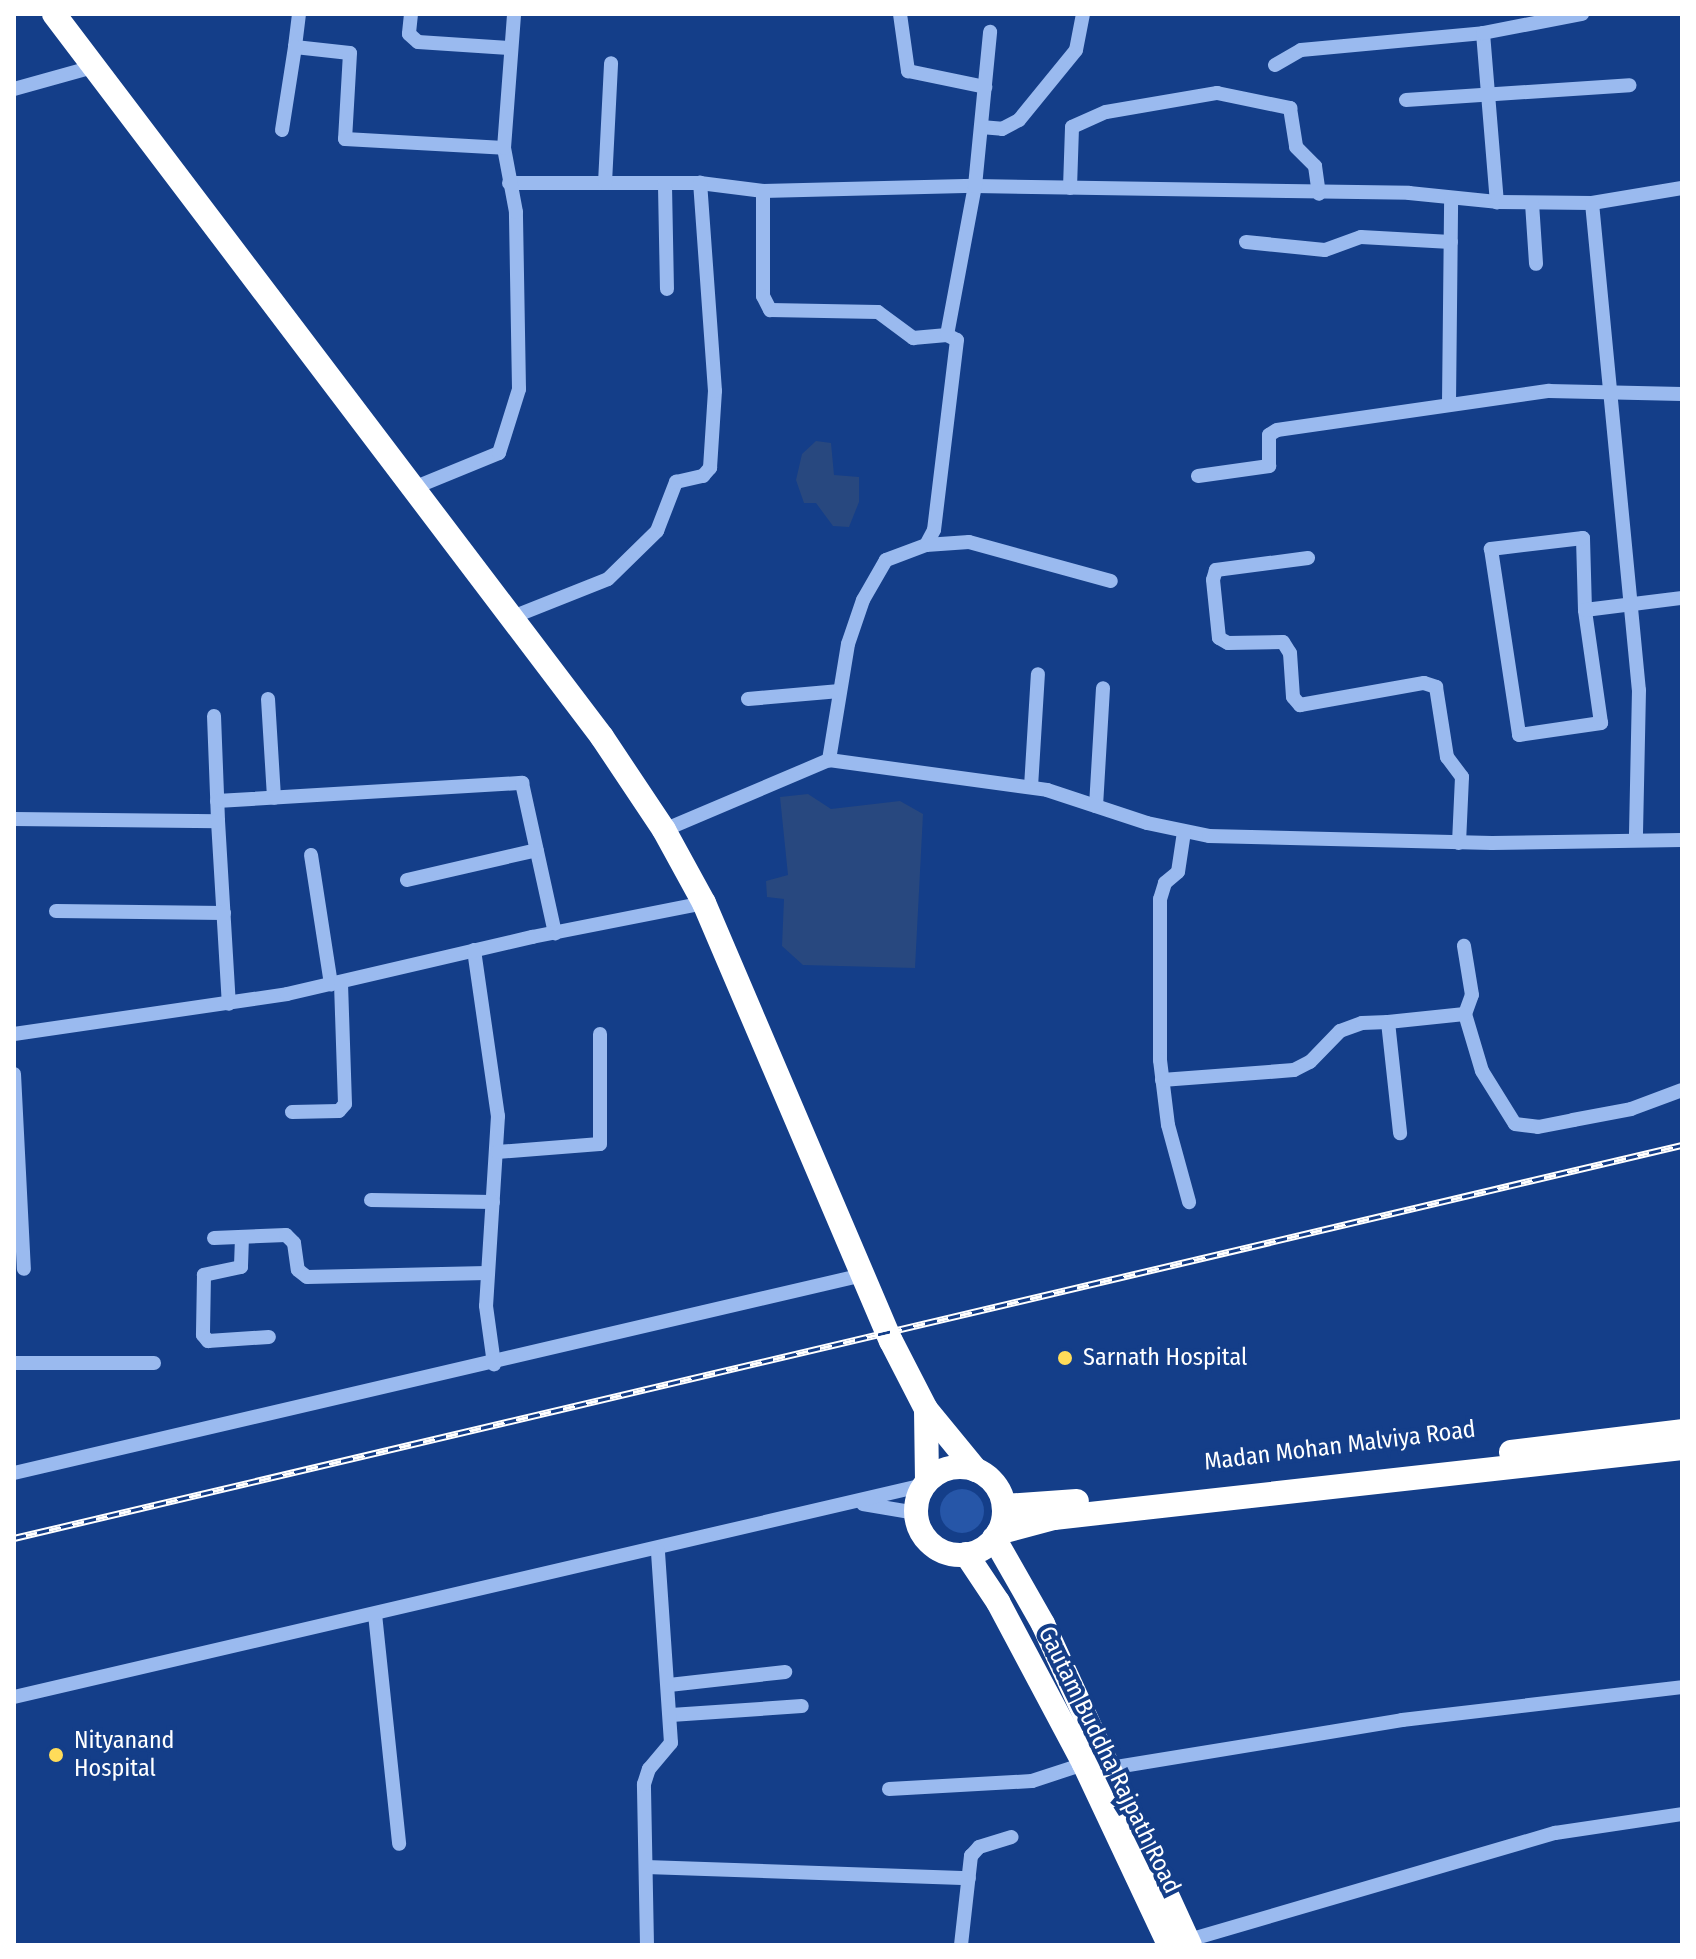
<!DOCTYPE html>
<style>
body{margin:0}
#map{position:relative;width:1696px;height:1959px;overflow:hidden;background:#143e89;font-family:"Fira Sans Condensed",sans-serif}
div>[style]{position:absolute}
.green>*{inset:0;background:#2656a8}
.round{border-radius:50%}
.water>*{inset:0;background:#28487f}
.minor>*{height:14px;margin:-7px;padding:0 7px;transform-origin:7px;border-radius:7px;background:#9abaef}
.highway>*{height:24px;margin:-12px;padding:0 12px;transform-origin:12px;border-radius:12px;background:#fff}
.highway>.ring{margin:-12px;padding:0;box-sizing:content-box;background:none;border:24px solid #fff;border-radius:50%}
.rail>*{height:7px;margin-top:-3.5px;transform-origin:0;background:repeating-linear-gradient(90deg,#143e89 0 12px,#fff 0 24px);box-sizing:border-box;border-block:2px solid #fff}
.dots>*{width:22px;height:22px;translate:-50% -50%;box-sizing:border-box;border:4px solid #143e89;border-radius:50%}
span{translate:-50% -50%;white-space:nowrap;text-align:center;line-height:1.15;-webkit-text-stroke:8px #143e89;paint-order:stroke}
.poi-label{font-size:24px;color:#fff}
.left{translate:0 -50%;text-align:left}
.street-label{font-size:24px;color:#fff}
.frame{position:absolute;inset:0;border:16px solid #fff;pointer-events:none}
</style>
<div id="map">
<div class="green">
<i class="round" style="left:940px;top:1489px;width:44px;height:44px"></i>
</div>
<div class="water">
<i style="clip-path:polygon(816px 441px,831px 443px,834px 475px,859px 477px,859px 502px,849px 527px,833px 526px,816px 503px,804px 503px,796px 480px,802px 454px)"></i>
<i style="clip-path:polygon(808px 794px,831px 809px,900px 801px,923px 814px,915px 968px,803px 965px,782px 946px,784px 899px,767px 897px,766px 881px,788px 875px,780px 797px)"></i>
</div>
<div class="minor">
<i style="left:299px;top:14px;width:33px;rotate:97deg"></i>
<i style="left:295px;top:47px;width:55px;rotate:6.2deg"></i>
<i style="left:350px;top:53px;width:86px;rotate:93.3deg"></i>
<i style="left:345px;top:139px;width:159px;rotate:3.2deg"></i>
<i style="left:411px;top:14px;width:20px;rotate:96deg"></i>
<i style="left:409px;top:34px;width:12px;rotate:42deg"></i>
<i style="left:418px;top:42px;width:91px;rotate:3.8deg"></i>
<i style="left:900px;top:14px;width:58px;rotate:82deg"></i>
<i style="left:908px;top:71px;width:79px;rotate:11.7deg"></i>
<i style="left:1483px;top:33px;width:170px;rotate:85.3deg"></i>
<i style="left:1275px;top:65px;width:30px;rotate:-30deg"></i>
<i style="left:1301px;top:50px;width:183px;rotate:-5.3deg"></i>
<i style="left:1483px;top:33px;width:101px;rotate:-10.9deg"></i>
<i style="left:14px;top:89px;width:82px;rotate:-15.6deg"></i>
<i style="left:1406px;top:100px;width:224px;rotate:-3.8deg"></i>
<i style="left:981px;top:127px;width:21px;rotate:5deg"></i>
<i style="left:1002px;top:129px;width:19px;rotate:-28deg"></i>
<i style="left:1019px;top:120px;width:90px;rotate:-50.8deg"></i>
<i style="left:1076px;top:50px;width:37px;rotate:-79deg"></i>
<i style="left:282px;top:130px;width:84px;rotate:-81.1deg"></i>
<i style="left:509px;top:183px;width:191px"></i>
<i style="left:700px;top:183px;width:64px;rotate:7.2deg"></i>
<i style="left:763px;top:191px;width:212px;rotate:-1.4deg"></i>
<i style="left:975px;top:186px;width:434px;rotate:0.9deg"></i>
<i style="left:1409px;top:193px;width:88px;rotate:5.8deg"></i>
<i style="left:1497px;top:202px;width:95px;rotate:0.6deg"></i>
<i style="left:1592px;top:203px;width:91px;rotate:-9.5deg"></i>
<i style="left:605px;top:183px;width:120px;rotate:-87.1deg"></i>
<i style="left:665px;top:186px;width:103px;rotate:88.9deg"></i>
<i style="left:1070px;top:188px;width:61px;rotate:-88.1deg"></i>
<i style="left:1072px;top:127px;width:37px;rotate:-24deg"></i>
<i style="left:1106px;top:112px;width:113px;rotate:-9.7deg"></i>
<i style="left:1217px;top:93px;width:75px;rotate:11.6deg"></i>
<i style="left:1290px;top:108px;width:39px;rotate:81deg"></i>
<i style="left:1296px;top:147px;width:27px;rotate:45deg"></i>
<i style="left:1315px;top:166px;width:28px;rotate:82deg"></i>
<i style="left:763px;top:191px;width:105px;rotate:90deg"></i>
<i style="left:763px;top:296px;width:16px;rotate:63deg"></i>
<i style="left:770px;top:310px;width:108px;rotate:1.1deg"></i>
<i style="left:878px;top:312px;width:44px;rotate:36.6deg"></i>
<i style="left:913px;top:338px;width:34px;rotate:-5deg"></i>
<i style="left:947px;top:335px;width:11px;rotate:27deg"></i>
<i style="left:957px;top:340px;width:191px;rotate:96.9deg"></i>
<i style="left:934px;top:530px;width:17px;rotate:118deg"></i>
<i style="left:926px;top:545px;width:43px;rotate:159.4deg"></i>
<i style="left:886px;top:560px;width:46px;rotate:119.9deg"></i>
<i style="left:863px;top:600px;width:46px;rotate:108.8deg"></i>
<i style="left:848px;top:644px;width:118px;rotate:99.3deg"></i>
<i style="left:1532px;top:203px;width:61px;rotate:86.2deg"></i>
<i style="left:1592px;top:203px;width:489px;rotate:84.5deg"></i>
<i style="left:1639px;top:690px;width:149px;rotate:91.2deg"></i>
<i style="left:1246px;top:242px;width:79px;rotate:5.8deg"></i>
<i style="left:1325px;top:250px;width:38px;rotate:-20deg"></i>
<i style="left:1361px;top:237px;width:90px;rotate:3.2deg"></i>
<i style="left:947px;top:335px;width:152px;rotate:-79.4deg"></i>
<i style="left:975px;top:186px;width:155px;rotate:-84.4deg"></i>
<i style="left:1449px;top:403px;width:205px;rotate:-89.4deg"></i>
<i style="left:1198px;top:476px;width:72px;rotate:-8deg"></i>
<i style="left:1269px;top:466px;width:31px;rotate:-90deg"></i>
<i style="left:1269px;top:435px;width:9px;rotate:-32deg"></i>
<i style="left:1277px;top:430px;width:275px;rotate:-8.2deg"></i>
<i style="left:1549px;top:391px;width:133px;rotate:1.3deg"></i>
<i style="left:411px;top:489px;width:95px;rotate:-22.2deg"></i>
<i style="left:499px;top:453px;width:67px;rotate:-72.6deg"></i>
<i style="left:519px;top:389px;width:177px;rotate:-91deg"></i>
<i style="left:516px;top:212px;width:65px;rotate:-100.6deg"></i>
<i style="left:504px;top:148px;width:134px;rotate:-85.7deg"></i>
<i style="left:926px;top:545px;width:43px;rotate:-4deg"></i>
<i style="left:969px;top:542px;width:147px;rotate:15.4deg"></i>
<i style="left:1308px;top:558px;width:93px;rotate:172.6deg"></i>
<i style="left:1216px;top:570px;width:10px;rotate:107deg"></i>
<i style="left:1213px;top:580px;width:58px;rotate:84.1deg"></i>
<i style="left:1219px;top:638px;width:10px;rotate:29deg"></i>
<i style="left:1228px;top:643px;width:55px;rotate:-1deg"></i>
<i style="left:1283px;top:642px;width:13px;rotate:58deg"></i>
<i style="left:1290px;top:653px;width:44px;rotate:86.1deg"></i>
<i style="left:1293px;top:697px;width:11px;rotate:49deg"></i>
<i style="left:1300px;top:705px;width:126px;rotate:-10.1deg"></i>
<i style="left:1424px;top:683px;width:13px;rotate:18deg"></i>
<i style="left:1436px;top:687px;width:71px;rotate:81.1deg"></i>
<i style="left:1447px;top:757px;width:25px;rotate:53deg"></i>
<i style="left:1462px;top:777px;width:66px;rotate:92.6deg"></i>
<i style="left:1585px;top:610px;width:72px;rotate:-91.6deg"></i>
<i style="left:1583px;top:538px;width:93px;rotate:173.2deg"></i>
<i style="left:1491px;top:549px;width:188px;rotate:81.4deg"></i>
<i style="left:1519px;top:735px;width:83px;rotate:-8.3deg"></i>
<i style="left:1601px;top:723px;width:114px;rotate:-98.1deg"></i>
<i style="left:1585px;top:610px;width:98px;rotate:-7.1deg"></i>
<i style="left:510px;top:618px;width:105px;rotate:-21.7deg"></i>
<i style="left:608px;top:579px;width:69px;rotate:-44.4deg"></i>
<i style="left:657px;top:531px;width:53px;rotate:-68.8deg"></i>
<i style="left:676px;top:482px;width:28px;rotate:-13deg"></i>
<i style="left:703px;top:476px;width:11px;rotate:-49deg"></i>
<i style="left:710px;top:468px;width:77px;rotate:-86.3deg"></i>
<i style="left:715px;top:391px;width:209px;rotate:-94.1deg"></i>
<i style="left:268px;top:699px;width:99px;rotate:86.5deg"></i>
<i style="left:748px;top:699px;width:92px;rotate:-5deg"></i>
<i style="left:214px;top:716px;width:105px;rotate:87.8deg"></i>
<i style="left:1031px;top:787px;width:113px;rotate:-86.5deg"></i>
<i style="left:217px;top:801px;width:306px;rotate:-3.4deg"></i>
<i style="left:522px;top:783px;width:154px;rotate:77.6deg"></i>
<i style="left:1096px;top:806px;width:118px;rotate:-86.6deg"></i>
<i style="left:14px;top:819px;width:204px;rotate:0.6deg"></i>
<i style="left:218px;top:821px;width:183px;rotate:86.6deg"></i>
<i style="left:664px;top:830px;width:179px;rotate:-23deg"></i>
<i style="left:829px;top:760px;width:220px;rotate:7.8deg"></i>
<i style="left:1047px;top:790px;width:105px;rotate:18.3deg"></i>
<i style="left:1147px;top:823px;width:63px;rotate:11.8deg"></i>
<i style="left:1209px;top:836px;width:283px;rotate:1.4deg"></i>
<i style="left:1492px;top:843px;width:190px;rotate:-0.9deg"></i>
<i style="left:1184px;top:832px;width:40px;rotate:98.5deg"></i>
<i style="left:1178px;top:872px;width:17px;rotate:140deg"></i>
<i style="left:1165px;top:883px;width:17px;rotate:107deg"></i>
<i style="left:1160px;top:899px;width:161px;rotate:90deg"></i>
<i style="left:1160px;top:1060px;width:65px;rotate:83deg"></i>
<i style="left:1168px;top:1125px;width:80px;rotate:74.7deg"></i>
<i style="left:311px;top:855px;width:131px;rotate:81.2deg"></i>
<i style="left:407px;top:880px;width:133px;rotate:-13deg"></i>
<i style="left:56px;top:911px;width:168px;rotate:0.7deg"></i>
<i style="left:474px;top:950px;width:168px;rotate:81.8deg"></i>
<i style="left:498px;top:1116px;width:190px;rotate:93.6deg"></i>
<i style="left:486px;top:1306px;width:59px;rotate:82.1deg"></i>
<i style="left:1465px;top:1014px;width:59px;rotate:73.4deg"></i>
<i style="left:1482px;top:1071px;width:62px;rotate:58.1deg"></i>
<i style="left:1515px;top:1124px;width:23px;rotate:7deg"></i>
<i style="left:1538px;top:1127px;width:36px;rotate:-11deg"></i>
<i style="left:1573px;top:1120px;width:59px;rotate:-10.7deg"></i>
<i style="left:1631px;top:1109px;width:54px;rotate:-20.4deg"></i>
<i style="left:1388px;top:1022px;width:77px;rotate:-5.9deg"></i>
<i style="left:1465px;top:1014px;width:20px;rotate:-70deg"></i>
<i style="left:1472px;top:995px;width:50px;rotate:-99.3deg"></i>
<i style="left:14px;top:1034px;width:276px;rotate:-8.3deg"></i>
<i style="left:287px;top:994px;width:252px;rotate:-13.1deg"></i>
<i style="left:532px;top:937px;width:175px;rotate:-11.2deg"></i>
<i style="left:14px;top:1074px;width:195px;rotate:87.1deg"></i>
<i style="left:1162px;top:1080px;width:132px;rotate:-4.3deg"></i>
<i style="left:1294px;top:1070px;width:18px;rotate:-27deg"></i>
<i style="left:1310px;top:1062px;width:43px;rotate:-45.9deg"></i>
<i style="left:1340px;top:1031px;width:23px;rotate:-20deg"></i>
<i style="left:1362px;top:1023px;width:26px;rotate:-2deg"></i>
<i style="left:1388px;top:1022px;width:112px;rotate:83.8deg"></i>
<i style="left:292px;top:1112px;width:47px;rotate:-1.2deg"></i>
<i style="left:339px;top:1111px;width:9px;rotate:-49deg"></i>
<i style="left:345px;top:1104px;width:122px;rotate:-91.9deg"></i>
<i style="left:497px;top:1152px;width:103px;rotate:-4.4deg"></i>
<i style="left:600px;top:1144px;width:110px;rotate:-90deg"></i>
<i style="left:371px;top:1200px;width:122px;rotate:0.9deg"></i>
<i style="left:242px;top:1237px;width:30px;rotate:92deg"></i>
<i style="left:241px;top:1267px;width:38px;rotate:168deg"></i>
<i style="left:204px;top:1275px;width:60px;rotate:91deg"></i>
<i style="left:203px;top:1335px;width:8px;rotate:50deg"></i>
<i style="left:208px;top:1341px;width:61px;rotate:-3.8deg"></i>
<i style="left:214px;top:1238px;width:72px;rotate:-2.4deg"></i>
<i style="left:286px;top:1235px;width:11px;rotate:45deg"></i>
<i style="left:294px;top:1243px;width:27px;rotate:82deg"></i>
<i style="left:298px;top:1270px;width:11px;rotate:38deg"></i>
<i style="left:307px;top:1277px;width:180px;rotate:-1.3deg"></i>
<i style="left:14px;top:1363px;width:140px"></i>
<i style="left:14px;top:1473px;width:872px;rotate:-13.13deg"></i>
<i style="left:863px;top:1504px;width:54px;rotate:9.6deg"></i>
<i style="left:375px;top:1614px;width:231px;rotate:84deg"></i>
<i style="left:669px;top:1685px;width:117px;rotate:-6.4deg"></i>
<i style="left:14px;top:1697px;width:934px;rotate:-13.11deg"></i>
<i style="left:671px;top:1715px;width:131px;rotate:-3.9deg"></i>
<i style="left:1104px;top:1769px;width:302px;rotate:-9.3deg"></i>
<i style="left:1402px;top:1720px;width:282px;rotate:-6.7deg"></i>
<i style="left:889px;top:1789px;width:143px;rotate:-3.2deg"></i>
<i style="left:1032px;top:1781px;width:55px;rotate:-18.1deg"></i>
<i style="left:646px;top:1867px;width:323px;rotate:2deg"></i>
<i style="left:1182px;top:1942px;width:389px;rotate:-16.3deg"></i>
<i style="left:1555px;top:1833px;width:128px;rotate:-8.5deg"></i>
<i style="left:647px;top:1945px;width:161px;rotate:-91.1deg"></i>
<i style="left:644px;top:1784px;width:16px;rotate:-72deg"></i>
<i style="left:649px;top:1769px;width:34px;rotate:-50deg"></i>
<i style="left:671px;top:1743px;width:193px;rotate:-93.9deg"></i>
<i style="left:961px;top:1945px;width:90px;rotate:-83.6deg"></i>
<i style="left:971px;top:1856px;width:12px;rotate:-48deg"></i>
<i style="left:979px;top:1847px;width:34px;rotate:-17deg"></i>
</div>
<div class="highway">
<i style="left:54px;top:14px;width:907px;rotate:52.84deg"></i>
<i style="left:602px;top:737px;width:112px;rotate:56.3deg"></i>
<i style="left:664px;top:830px;width:83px;rotate:61.3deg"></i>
<i style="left:704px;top:903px;width:476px;rotate:66.9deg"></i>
<i style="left:891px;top:1341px;width:76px;rotate:62.8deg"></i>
<i style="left:926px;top:1409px;width:79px;rotate:50.7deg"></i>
<i style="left:926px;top:1409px;width:72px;rotate:89.2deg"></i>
<i style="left:1511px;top:1452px;width:172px;rotate:-7deg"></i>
<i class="ring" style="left:916px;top:1467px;width:64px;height:64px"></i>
<i style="left:1004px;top:1506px;width:73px;rotate:-3.9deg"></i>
<i style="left:998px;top:1533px;width:58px;rotate:-15deg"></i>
<i style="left:1054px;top:1518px;width:632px;rotate:-6.36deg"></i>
<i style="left:994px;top:1538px;width:99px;rotate:60.3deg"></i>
<i style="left:1043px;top:1624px;width:353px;rotate:65.4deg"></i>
<i style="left:966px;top:1554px;width:58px;rotate:56.3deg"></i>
<i style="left:998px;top:1602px;width:183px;rotate:62deg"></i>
<i style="left:1084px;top:1764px;width:200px;rotate:64.8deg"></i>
</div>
<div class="rail">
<i style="left:14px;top:1538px;width:1714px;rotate:-13.26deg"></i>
</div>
<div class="dots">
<i style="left:1065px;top:1358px;background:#ffdc59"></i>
<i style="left:56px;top:1755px;background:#ffdc59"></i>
</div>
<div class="poi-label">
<span class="left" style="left:1083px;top:1358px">Sarnath Hospital</span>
<span class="left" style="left:74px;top:1755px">Nityanand<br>Hospital</span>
</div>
<div class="street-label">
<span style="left:1340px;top:1446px;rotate:-7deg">Madan Mohan Malviya Road</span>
<span style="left:1109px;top:1760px;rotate:64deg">Gautam Buddha Rajpath Road</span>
</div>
<div class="frame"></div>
</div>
